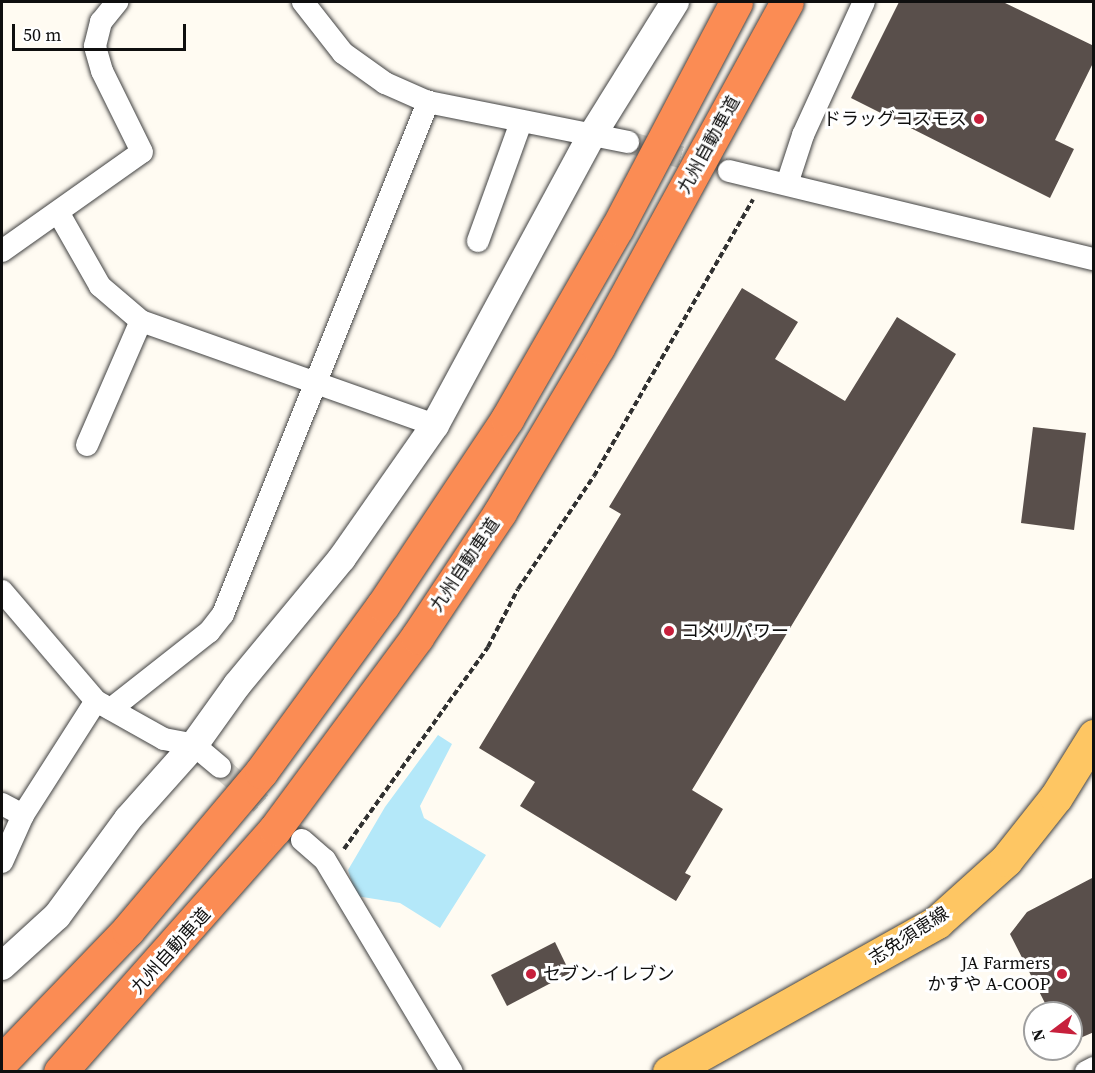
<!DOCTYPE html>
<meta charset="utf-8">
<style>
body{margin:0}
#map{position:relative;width:1095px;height:1073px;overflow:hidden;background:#fffbf2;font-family:"Source Serif 4","Noto Sans JP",serif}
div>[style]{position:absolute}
.water>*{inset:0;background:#b4e8f9}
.building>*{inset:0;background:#594f4b}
.minor-tunnel>*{height:22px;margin-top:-11px;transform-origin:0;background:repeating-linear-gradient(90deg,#dbd8d0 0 22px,transparent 0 33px)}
.path>*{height:4px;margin-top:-2px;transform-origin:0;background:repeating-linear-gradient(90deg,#313131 0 6px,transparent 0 9px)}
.roads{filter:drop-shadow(0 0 2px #424242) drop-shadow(0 0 2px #424242)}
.minor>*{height:22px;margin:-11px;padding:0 11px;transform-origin:11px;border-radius:11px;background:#fff}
.tertiary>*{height:28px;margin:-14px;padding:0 14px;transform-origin:14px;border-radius:14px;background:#fff}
.primary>*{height:33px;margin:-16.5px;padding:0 16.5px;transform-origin:16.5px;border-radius:16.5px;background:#fec663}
.motorway>*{height:33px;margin:-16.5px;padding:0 16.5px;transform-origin:16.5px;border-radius:16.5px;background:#fb8c54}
.dots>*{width:16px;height:16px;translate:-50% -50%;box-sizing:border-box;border:3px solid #fff;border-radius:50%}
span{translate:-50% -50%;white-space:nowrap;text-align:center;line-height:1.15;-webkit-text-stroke:6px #fff;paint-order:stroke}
.poi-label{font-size:18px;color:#0f0f0f}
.right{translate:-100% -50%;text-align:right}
.left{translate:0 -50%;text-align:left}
.street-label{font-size:18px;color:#0f0f0f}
.frame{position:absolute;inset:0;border:3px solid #0f0f0f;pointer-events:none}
.north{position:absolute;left:1023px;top:1001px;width:60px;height:60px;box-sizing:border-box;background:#fff;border:2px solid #9f9f9f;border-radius:50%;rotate:254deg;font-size:16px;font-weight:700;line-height:24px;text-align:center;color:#0f0f0f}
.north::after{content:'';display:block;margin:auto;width:21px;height:27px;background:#c7203c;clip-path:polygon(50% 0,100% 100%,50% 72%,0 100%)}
.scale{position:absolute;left:12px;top:24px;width:174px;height:27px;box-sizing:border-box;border:3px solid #0f0f0f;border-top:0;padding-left:8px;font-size:18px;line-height:21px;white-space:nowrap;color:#0f0f0f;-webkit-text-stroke:4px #fff;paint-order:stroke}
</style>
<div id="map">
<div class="water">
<i style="clip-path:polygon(438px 735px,452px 744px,420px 806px,424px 818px,486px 855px,440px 928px,400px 903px,356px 896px,348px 870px,385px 807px)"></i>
</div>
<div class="building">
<i style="clip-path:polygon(899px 2px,1003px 2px,1094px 46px,1094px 61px,1055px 140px,1074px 149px,1050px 198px,851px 98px)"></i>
<i style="clip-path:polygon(742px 288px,798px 322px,775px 359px,845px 401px,897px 317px,956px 354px,692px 790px,723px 809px,685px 873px,691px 876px,676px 901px,520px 806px,535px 782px,479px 748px,621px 514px,609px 507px)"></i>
<i style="clip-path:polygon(1033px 427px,1086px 433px,1074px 530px,1021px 523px)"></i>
<i style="clip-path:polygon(1094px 877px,1094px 1032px,1071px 1042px,1071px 1013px,1050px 1013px,1010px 934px,1027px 912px)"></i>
<i style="clip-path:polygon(555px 942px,570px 973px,507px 1006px,491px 975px)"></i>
</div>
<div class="minor-tunnel">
<i style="left:628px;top:142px;width:105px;rotate:16deg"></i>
<i style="left:220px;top:767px;width:110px;rotate:41.7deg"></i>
</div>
<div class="path">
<i style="left:344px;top:849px;width:248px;rotate:-54.5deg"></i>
<i style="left:488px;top:647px;width:65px;rotate:-62.7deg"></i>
<i style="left:518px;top:589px;width:136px;rotate:-56.1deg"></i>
<i style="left:594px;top:476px;width:319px;rotate:-60.1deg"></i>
</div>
<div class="roads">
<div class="minor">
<i style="left:303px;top:2px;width:65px;rotate:51.9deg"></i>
<i style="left:343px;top:53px;width:52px;rotate:35.5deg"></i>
<i style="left:385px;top:83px;width:47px;rotate:23.8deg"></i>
<i style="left:428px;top:102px;width:204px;rotate:11.3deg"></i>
<i style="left:729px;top:171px;width:375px;rotate:13.6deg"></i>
<i style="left:787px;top:184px;width:52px;rotate:-71.9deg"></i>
<i style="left:803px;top:135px;width:146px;rotate:-65.4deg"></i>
<i style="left:58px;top:212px;width:85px;rotate:60.4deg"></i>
<i style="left:100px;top:286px;width:54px;rotate:40.5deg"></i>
<i style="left:141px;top:321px;width:312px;rotate:19.5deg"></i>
<i style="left:478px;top:241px;width:127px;rotate:-70.1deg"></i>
<i style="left:2px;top:251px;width:171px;rotate:-35.3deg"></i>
<i style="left:142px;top:152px;width:90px;rotate:-116.3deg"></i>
<i style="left:102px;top:71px;width:26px;rotate:-106deg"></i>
<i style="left:95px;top:46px;width:25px;rotate:-76deg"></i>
<i style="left:101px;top:22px;width:26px;rotate:-51deg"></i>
<i style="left:87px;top:445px;width:135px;rotate:-66.5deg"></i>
<i style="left:2px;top:591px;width:145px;rotate:49.5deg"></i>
<i style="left:96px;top:701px;width:78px;rotate:29.2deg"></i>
<i style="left:164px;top:739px;width:31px;rotate:11deg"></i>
<i style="left:194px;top:745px;width:34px;rotate:40deg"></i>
<i style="left:111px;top:709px;width:125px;rotate:-38.2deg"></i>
<i style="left:209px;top:632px;width:23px;rotate:-52deg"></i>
<i style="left:223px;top:614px;width:552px;rotate:-68.18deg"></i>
<i style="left:2px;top:804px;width:24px;rotate:28deg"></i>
<i style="left:23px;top:815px;width:135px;rotate:-57.4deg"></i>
<i style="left:302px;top:840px;width:30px;rotate:41deg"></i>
<i style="left:325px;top:860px;width:247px;rotate:59.1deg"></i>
<i style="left:2px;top:862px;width:51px;rotate:-65.9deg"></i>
<i style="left:1086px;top:1072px;width:9px;rotate:-27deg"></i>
</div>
<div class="tertiary">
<i style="left:2px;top:966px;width:74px;rotate:-42.3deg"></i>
<i style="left:57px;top:916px;width:120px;rotate:-53.8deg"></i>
<i style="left:128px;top:819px;width:99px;rotate:-48.3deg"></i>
<i style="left:194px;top:745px;width:74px;rotate:-54.4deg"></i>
<i style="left:237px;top:685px;width:165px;rotate:-50.4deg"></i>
<i style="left:342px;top:558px;width:162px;rotate:-55deg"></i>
<i style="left:435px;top:425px;width:328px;rotate:-61.6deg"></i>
<i style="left:591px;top:137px;width:159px;rotate:-58.1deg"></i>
</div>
<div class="primary">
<i style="left:669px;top:1072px;width:307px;rotate:-29.2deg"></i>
<i style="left:937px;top:922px;width:93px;rotate:-41.9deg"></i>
<i style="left:1006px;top:860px;width:80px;rotate:-51.6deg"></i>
<i style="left:1056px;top:797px;width:72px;rotate:-58.1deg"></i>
</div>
<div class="motorway">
<i style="left:2px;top:1061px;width:182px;rotate:-46.1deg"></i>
<i style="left:128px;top:930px;width:207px;rotate:-49.9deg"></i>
<i style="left:261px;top:772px;width:207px;rotate:-53.9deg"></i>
<i style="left:383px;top:605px;width:224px;rotate:-56.3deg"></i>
<i style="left:507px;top:419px;width:220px;rotate:-60.1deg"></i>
<i style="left:617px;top:228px;width:255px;rotate:-62.2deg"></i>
<i style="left:60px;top:1072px;width:324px;rotate:-48.5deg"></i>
<i style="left:275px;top:829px;width:239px;rotate:-53.5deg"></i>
<i style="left:417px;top:637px;width:150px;rotate:-56.4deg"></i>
<i style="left:500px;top:512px;width:192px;rotate:-59.3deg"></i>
<i style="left:598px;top:347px;width:393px;rotate:-61.3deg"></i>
</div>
</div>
<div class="dots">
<i style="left:979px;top:119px;background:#c7203c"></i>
<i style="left:669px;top:631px;background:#c7203c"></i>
<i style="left:531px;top:974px;background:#c7203c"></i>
<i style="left:1062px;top:974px;background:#c7203c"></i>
</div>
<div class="poi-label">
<span class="right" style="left:967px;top:119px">ドラッグコスモス</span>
<span class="left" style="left:681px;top:631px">コメリパワー</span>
<span class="right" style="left:1050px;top:974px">JA Farmers<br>かすや A-COOP</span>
<span class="left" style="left:543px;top:974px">セブン-イレブン</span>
</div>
<div class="street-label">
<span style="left:709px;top:145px;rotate:-61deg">九州自動車道</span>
<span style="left:465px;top:565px;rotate:-56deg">九州自動車道</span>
<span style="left:909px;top:936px;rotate:-33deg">志免須恵線</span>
<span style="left:171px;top:951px;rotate:-48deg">九州自動車道</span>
</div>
<div class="frame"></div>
<div class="north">N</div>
<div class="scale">50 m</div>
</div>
